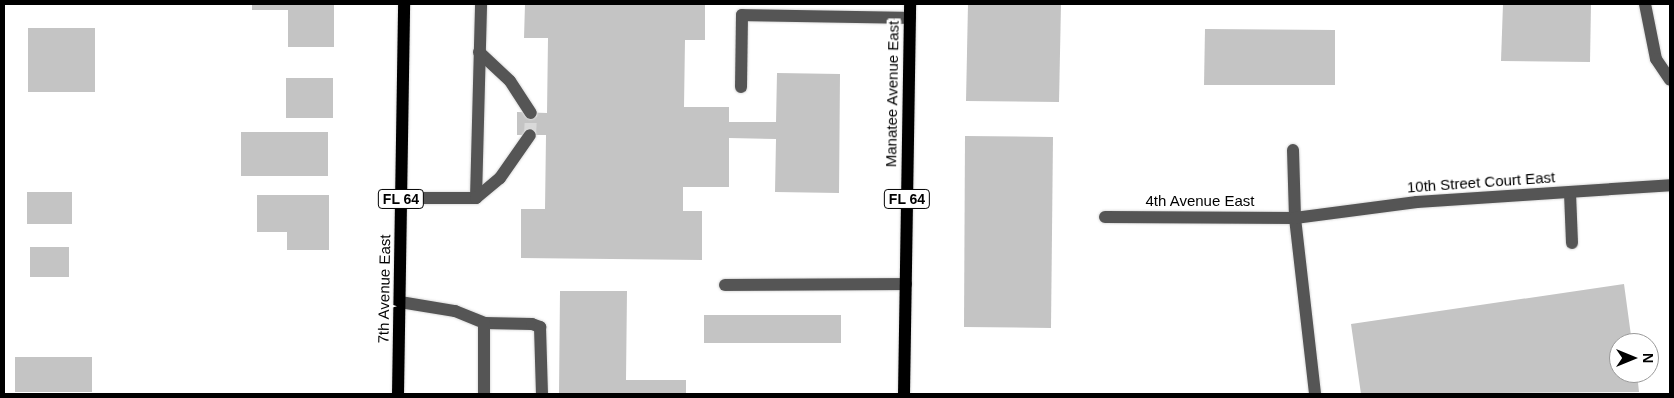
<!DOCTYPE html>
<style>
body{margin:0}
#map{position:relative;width:1674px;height:398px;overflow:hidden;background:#fff;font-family:Arial,sans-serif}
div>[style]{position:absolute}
.building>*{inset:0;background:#c4c4c4}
.minor-tunnel>*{height:12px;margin-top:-6px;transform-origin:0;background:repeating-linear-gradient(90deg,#d9d9d9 0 12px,transparent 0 18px)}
.roads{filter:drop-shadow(0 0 1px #dbdbdb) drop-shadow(0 0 1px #dbdbdb)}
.minor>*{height:12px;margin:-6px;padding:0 6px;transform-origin:6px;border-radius:6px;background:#555}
.major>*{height:12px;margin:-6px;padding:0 6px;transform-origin:6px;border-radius:6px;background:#000}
span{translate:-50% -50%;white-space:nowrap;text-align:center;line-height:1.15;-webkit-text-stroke:5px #fff;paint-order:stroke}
.shield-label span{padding:1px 4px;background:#fff;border:1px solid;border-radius:4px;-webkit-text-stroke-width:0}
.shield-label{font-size:14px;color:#000;font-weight:700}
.street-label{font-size:15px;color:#000}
.frame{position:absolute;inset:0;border:5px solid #000;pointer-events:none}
.north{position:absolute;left:1609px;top:333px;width:50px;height:50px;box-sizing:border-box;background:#fff;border:1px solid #999;border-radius:50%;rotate:90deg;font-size:14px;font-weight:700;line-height:20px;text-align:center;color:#000}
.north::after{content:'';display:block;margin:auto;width:18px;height:22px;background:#000;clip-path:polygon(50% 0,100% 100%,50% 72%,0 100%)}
</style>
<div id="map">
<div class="building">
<i style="clip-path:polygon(252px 4px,334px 4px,334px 47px,288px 47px,288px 10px,252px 10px)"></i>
<i style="clip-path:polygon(525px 4px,705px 4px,705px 40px,685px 40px,684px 107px,729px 107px,729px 122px,776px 122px,777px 73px,840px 74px,839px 193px,775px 192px,776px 139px,729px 138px,729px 187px,683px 187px,683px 211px,702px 211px,702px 260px,521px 258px,521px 209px,545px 209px,546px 135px,517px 135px,517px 112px,547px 113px,548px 38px,524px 38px)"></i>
<i style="clip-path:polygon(968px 4px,1061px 4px,1059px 102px,966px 101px)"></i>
<i style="clip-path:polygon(1503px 4px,1591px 4px,1590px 62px,1501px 61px)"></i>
<i style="clip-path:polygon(28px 28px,95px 28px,95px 92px,28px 92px)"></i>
<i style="clip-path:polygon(1205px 29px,1335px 30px,1335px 85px,1204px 85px)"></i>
<i style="clip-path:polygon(286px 78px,333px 78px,333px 118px,286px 118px)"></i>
<i style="clip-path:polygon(241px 132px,328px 132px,328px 176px,241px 176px)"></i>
<i style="clip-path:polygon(965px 136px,1053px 137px,1051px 328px,964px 327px)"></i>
<i style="clip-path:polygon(27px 192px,72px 192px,72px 224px,27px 224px)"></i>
<i style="clip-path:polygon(257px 195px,329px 195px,329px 250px,287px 250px,287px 232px,257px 232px)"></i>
<i style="clip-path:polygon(30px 247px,69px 247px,69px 277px,30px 277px)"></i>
<i style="clip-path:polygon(1624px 284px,1632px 343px,1619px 343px,1619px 373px,1637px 373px,1639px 392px,1361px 394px,1351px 324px)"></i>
<i style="clip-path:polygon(560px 291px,627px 291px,626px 380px,686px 380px,686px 394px,559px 394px)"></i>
<i style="clip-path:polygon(704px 315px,841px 315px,841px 343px,704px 343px)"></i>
<i style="clip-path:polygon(15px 357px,92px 357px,92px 392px,15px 392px)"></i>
</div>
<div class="minor-tunnel">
<i style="left:530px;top:135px;width:22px;rotate:-87deg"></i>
</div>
<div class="roads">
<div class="minor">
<i style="left:1645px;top:4px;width:56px;rotate:78.7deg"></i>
<i style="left:1656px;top:59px;width:25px;rotate:56deg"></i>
<i style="left:479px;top:52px;width:42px;rotate:43.1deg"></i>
<i style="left:510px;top:81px;width:38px;rotate:57deg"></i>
<i style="left:741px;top:87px;width:72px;rotate:-89.2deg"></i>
<i style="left:742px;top:15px;width:168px;rotate:1deg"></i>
<i style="left:1293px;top:150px;width:68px;rotate:88.3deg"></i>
<i style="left:1295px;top:218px;width:177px;rotate:83.5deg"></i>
<i style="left:1570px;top:193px;width:50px;rotate:87.7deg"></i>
<i style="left:401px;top:198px;width:75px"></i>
<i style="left:476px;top:198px;width:194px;rotate:-88.5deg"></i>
<i style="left:476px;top:198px;width:31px;rotate:-40deg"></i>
<i style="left:500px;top:178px;width:52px;rotate:-55.1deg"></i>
<i style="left:1105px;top:217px;width:190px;rotate:0.3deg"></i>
<i style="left:1295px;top:218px;width:123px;rotate:-7.5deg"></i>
<i style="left:1417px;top:202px;width:254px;rotate:-3.8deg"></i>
<i style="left:725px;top:285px;width:181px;rotate:-0.3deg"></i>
<i style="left:400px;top:302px;width:56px;rotate:9.3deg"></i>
<i style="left:455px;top:311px;width:31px;rotate:22deg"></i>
<i style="left:484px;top:323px;width:48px;rotate:1.2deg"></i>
<i style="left:532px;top:324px;width:9px;rotate:21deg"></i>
<i style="left:540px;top:327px;width:67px;rotate:88.3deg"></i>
<i style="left:484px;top:323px;width:71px;rotate:90deg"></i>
</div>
<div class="major">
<i style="left:398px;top:394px;width:390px;rotate:-89.1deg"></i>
<i style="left:904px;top:394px;width:390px;rotate:-89.1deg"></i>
</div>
</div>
<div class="shield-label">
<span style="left:401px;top:199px">FL 64</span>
<span style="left:907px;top:199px">FL 64</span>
</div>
<div class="street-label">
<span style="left:892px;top:94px;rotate:-89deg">Manatee Avenue East</span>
<span style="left:1481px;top:182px;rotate:-4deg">10th Street Court East</span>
<span style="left:1200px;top:201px">4th Avenue East</span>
<span style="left:384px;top:289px;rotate:-89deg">7th Avenue East</span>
</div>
<div class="frame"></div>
<div class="north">N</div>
</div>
